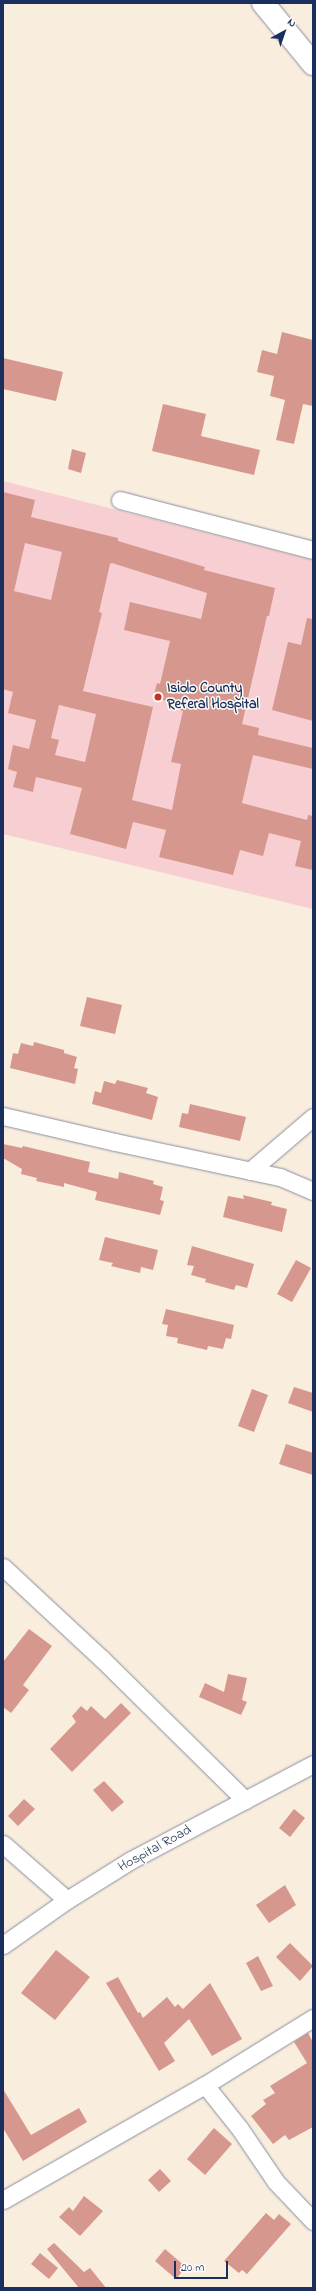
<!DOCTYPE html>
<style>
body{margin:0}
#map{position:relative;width:316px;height:2291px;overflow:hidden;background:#f9edde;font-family:"Indie Flower",sans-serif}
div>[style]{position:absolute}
.built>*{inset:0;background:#f7cfd2}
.building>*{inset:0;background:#d6988e}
.roads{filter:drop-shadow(0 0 1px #8a8e9e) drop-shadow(0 0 1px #8a8e9e)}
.minor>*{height:17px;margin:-8.5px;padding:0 8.5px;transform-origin:8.5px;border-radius:8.5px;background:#fff}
.trunk>*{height:22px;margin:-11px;padding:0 11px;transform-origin:11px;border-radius:11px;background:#fff}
.dots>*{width:11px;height:11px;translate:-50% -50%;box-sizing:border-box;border:2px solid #fdfcf7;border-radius:50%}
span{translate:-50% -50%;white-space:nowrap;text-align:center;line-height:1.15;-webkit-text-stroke:3px #fdfcf7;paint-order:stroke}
.poi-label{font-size:14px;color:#1b2f5e;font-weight:700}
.left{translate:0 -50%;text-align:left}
.street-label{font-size:14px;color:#1b2f5e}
.frame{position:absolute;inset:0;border:4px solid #1b2f5e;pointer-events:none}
.north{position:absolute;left:264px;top:12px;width:40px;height:40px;-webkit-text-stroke:3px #fdfcf7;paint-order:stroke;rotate:40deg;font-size:11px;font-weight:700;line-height:16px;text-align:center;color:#1b2f5e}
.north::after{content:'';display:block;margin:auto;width:14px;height:18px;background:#1b2f5e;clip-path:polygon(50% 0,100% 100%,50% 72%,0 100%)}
.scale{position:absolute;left:174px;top:2261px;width:54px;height:18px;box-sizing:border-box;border:2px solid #1b2f5e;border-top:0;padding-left:5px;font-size:12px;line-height:14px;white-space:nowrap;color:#1b2f5e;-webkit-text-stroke:3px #fdfcf7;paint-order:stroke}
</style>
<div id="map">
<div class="built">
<i style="clip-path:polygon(3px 481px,313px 560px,313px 909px,3px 834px)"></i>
</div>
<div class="building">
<i style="clip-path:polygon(282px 332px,313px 340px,313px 406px,303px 404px,294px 444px,276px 440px,285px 400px,270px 396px,274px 376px,257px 372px,262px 350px,277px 354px)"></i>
<i style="clip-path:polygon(3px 358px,63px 372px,56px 401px,3px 389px)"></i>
<i style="clip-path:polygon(163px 404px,206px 414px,201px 436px,260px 450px,254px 475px,152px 451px)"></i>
<i style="clip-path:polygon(72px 449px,86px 453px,81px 473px,68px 469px)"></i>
<i style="clip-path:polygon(evenodd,3px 492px,35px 500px,31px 517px,118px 538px,118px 541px,205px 567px,204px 570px,275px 588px,269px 616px,267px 616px,242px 724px,259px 728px,258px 735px,313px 748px,313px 769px,253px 755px,242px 803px,307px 820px,308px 815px,313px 816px,313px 870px,295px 866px,301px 841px,269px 833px,263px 856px,240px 850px,233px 875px,159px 857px,166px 830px,133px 822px,126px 849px,70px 834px,82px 788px,36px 777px,33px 792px,13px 787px,17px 772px,8px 769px,13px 745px,29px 749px,36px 720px,8px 713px,13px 692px,3px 689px,3px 492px,25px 543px,62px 552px,51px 600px,14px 591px,25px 543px,3px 492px,112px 563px,207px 593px,201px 619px,130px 602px,124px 630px,170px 641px,160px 684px,157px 683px,153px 698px,182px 704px,180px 710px,183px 711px,171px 762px,181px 764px,172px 810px,132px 800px,153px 707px,83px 691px,102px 613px,99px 612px,110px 564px,112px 563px,3px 492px,59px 705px,96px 714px,85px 762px,55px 755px,59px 740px,51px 738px,59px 705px)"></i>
<i style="clip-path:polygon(307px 618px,313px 619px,313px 721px,272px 710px,288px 642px,301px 645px)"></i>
<i style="clip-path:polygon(87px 997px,122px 1005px,115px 1034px,80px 1026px)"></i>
<i style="clip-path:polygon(34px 1042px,64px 1050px,64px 1053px,77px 1057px,74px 1068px,78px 1069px,75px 1084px,10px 1068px,13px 1053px,18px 1054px,21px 1043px,33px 1046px)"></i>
<i style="clip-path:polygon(117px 1080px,148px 1088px,146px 1093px,158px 1097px,152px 1120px,92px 1104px,95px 1091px,101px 1093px,104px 1081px,115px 1084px)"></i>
<i style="clip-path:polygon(190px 1104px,246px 1117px,240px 1141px,179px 1127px,182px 1113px,188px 1114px)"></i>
<i style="clip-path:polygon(3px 1144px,22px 1148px,23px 1146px,90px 1162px,88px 1172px,118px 1179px,119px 1172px,154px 1181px,153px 1184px,163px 1187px,160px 1200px,164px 1201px,160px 1215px,95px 1200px,97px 1192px,64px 1183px,64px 1187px,36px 1181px,37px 1178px,21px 1174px,22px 1169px,3px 1158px)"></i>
<i style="clip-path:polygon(243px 1195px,272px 1202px,271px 1205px,287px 1209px,282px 1232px,223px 1217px,228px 1196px,244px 1199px)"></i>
<i style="clip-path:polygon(105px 1237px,158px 1250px,153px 1270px,141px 1267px,140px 1273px,111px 1266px,113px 1263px,99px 1260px)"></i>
<i style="clip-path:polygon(192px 1246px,254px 1264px,247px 1288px,236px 1285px,234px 1290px,205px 1282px,206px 1279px,191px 1275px,194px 1266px,187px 1265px)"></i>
<i style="clip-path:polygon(296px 1260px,311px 1268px,292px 1302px,277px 1294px)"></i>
<i style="clip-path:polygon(166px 1309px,234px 1325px,231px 1339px,226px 1338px,223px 1349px,208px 1346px,207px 1350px,177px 1343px,178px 1338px,166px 1336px,168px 1325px,162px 1324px)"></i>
<i style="clip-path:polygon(294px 1387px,313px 1393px,313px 1412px,288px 1403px)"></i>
<i style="clip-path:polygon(252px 1389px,268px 1395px,254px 1432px,238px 1426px)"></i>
<i style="clip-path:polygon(286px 1444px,313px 1453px,313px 1475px,279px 1464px)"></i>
<i style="clip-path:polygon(29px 1629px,52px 1646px,23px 1685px,29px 1690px,11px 1713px,3px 1707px,3px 1662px)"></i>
<i style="clip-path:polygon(228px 1674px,247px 1678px,242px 1700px,247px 1702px,241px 1715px,199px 1697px,205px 1683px,224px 1692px)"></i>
<i style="clip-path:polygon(121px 1703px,131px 1713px,72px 1772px,50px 1749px,76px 1722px,72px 1716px,81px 1706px,87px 1711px,91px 1706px,105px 1719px)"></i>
<i style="clip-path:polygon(104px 1781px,124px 1802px,112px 1812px,93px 1790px)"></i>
<i style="clip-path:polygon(24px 1799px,35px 1809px,18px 1826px,8px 1816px)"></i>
<i style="clip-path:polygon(294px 1809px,305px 1818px,290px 1837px,279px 1828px)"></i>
<i style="clip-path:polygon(285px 1885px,296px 1905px,269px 1923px,256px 1905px)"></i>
<i style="clip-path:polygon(290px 1943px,313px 1966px,300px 1981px,276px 1957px)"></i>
<i style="clip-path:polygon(56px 1950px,90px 1977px,55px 2020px,21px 1993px)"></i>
<i style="clip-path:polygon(258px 1956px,273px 1986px,261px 1991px,246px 1963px)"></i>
<i style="clip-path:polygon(118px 1977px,138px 2013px,140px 2012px,143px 2018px,167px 1997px,175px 2007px,178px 2004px,183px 2009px,210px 1983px,242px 2039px,212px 2056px,189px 2019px,164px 2043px,175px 2061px,159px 2071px,106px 1983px)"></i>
<i style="clip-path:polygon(308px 2033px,313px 2042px,313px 2127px,289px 2140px,285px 2135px,273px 2144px,251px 2116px,266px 2104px,263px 2100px,275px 2093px,270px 2086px,307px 2063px,294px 2042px)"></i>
<i style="clip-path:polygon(3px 2089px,31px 2135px,79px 2108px,87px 2122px,23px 2161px,3px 2128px)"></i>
<i style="clip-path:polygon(214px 2128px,232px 2144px,205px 2175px,187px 2159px)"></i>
<i style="clip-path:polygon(160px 2169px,171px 2181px,159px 2192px,148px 2180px)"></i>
<i style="clip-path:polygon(84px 2196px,103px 2211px,80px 2236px,59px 2217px,69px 2207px,73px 2211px)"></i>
<i style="clip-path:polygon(266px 2213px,274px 2220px,279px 2214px,291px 2224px,247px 2274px,242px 2270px,239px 2273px,224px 2261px)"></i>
<i style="clip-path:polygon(54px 2243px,84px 2272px,90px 2268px,106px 2288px,79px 2288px,47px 2249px)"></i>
<i style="clip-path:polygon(165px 2249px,186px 2267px,176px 2279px,155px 2261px)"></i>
<i style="clip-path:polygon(40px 2253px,58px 2268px,49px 2279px,31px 2264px)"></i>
</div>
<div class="roads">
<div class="minor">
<i style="left:120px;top:500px;width:199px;rotate:14.5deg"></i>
<i style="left:3px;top:1116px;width:115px;rotate:13.1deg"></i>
<i style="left:115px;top:1142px;width:169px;rotate:12deg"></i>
<i style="left:280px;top:1177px;width:36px;rotate:23deg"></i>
<i style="left:250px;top:1171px;width:83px;rotate:-40.6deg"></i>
<i style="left:3px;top:1567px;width:135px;rotate:42.9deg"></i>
<i style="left:102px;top:1659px;width:201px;rotate:44.6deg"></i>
<i style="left:3px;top:1844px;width:85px;rotate:41.2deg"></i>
<i style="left:3px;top:1945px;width:78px;rotate:-35.1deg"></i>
<i style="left:67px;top:1900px;width:75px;rotate:-32deg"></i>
<i style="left:131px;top:1860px;width:206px;rotate:-27.8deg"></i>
<i style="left:205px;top:2085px;width:56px;rotate:51.5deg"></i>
<i style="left:240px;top:2129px;width:64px;rotate:55.8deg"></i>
<i style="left:276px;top:2182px;width:54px;rotate:46.5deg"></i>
<i style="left:3px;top:2200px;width:232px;rotate:-29.7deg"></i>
<i style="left:205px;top:2085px;width:127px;rotate:-31.8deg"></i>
</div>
<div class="trunk">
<i style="left:263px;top:3px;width:79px;rotate:50.7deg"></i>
</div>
</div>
<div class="dots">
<i style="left:158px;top:697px;background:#c8321e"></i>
</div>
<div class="poi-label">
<span class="left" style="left:167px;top:697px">Isiolo County<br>Referal Hospital</span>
</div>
<div class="street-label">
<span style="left:155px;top:1849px;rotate:-29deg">Hospital Road</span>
</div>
<div class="frame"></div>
<div class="north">N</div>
<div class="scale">20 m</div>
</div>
